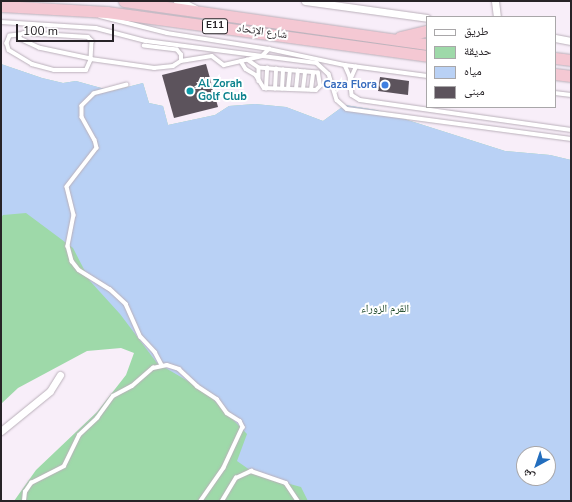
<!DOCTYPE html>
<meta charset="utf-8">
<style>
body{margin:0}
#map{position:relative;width:572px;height:502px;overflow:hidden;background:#f8eef9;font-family:"Nunito Sans","Noto Naskh Arabic",sans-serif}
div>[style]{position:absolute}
.green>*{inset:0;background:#9ed9a9}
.water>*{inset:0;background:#b9d1f5}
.building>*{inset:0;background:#5c535c}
.roads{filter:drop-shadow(0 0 1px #bab0ba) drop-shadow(0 0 1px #bab0ba)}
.service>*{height:3.5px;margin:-1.75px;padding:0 1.75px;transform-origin:1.75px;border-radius:1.75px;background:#fff}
.minor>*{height:7px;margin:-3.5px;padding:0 3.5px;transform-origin:3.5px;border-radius:3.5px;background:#fff}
.tertiary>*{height:9px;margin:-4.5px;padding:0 4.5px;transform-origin:4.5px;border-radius:4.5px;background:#fff}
.trunk>*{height:11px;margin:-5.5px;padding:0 5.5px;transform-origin:5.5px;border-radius:5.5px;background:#f4c8d3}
.dots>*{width:11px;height:11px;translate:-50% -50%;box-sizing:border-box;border:2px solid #fff;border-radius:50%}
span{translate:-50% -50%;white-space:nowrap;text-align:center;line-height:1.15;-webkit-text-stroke:4px #fff;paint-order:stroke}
.shield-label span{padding:1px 3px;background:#fff;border:1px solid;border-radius:3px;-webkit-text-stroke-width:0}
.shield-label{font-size:10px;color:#272327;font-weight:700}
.street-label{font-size:11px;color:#272327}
.culture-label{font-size:11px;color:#0d838f;font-weight:700}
.left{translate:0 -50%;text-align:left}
.shop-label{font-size:11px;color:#366cbe;font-weight:700}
.right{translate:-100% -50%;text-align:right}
.park-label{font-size:11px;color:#113e1e}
.frame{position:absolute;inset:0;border:2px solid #272327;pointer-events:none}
.legend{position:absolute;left:426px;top:16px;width:130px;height:92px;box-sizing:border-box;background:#fff;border:1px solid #a9a7a9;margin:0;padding:5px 7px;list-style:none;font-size:12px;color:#272327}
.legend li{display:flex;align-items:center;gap:8px;height:20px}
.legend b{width:20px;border:1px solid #a9a7a9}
.north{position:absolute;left:516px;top:446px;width:40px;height:40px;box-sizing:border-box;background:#fff;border:1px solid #a9a7a9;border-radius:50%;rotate:220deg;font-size:11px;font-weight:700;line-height:16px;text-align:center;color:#272327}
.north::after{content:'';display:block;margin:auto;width:14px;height:18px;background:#236ebe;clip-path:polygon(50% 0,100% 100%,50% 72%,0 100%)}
.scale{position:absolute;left:16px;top:24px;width:98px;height:18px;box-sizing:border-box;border:2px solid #272327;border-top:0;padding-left:5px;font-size:12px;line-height:14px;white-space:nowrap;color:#272327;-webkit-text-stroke:3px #fff;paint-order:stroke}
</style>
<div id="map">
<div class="green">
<i style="clip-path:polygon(evenodd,1px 64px,42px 78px,63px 83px,76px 81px,112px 91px,143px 83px,149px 103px,163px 106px,168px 125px,215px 115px,229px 106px,255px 104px,286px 107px,323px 121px,345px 105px,376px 110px,505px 151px,550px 155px,571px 160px,571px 501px,14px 501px,36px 470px,97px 412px,126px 375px,134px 353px,121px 348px,87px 351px,18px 388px,1px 404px,1px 64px,524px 454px,548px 454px,548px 478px,524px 478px,524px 454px)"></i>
</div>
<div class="water">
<i style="clip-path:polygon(evenodd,1px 64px,42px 78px,63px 83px,76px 81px,112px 91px,143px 83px,149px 103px,163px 106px,168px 125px,215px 115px,229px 106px,255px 104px,286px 107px,323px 121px,345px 105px,376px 110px,505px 151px,550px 155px,571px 160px,571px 501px,308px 501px,301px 487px,257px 475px,237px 461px,247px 434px,205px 391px,157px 363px,120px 314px,90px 281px,73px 248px,26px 213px,3px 215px,1px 218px,1px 64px,524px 454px,548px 454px,548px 478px,524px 478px,524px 454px)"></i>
</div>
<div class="building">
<i style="clip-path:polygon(206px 64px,218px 107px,174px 118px,162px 75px)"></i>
<i style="clip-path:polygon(380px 77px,409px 81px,408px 95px,378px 91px)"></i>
</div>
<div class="roads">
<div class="service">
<i style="left:100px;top:16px;width:69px;rotate:14.2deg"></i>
<i style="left:167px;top:33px;width:103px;rotate:8.9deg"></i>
<i style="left:269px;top:49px;width:78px;rotate:11.9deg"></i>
<i style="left:345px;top:65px;width:83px;rotate:7.6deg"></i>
<i style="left:1px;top:22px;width:95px;rotate:3.6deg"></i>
<i style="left:96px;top:28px;width:52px;rotate:14.6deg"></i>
<i style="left:146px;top:41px;width:172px;rotate:7.3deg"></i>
<i style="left:317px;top:63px;width:16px;rotate:43deg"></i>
<i style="left:329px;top:74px;width:27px;rotate:73deg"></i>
<i style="left:337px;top:100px;width:13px;rotate:42deg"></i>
<i style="left:347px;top:109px;width:226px;rotate:7.6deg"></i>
<i style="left:24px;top:33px;width:64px;rotate:3.6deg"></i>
<i style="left:88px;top:37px;width:6px;rotate:45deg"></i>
<i style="left:92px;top:41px;width:18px;rotate:93deg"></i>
<i style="left:91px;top:59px;width:53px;rotate:-168.1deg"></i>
<i style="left:39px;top:48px;width:21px;rotate:-155deg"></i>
<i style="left:20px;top:39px;width:4px;rotate:-104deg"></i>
<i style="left:19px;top:35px;width:5px;rotate:-22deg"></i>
<i style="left:19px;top:35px;width:9px;rotate:174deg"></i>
<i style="left:10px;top:36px;width:8px;rotate:113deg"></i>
<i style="left:7px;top:43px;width:7px;rotate:74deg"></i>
<i style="left:9px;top:50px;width:27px;rotate:31deg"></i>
<i style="left:32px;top:64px;width:23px;rotate:15deg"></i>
<i style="left:54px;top:70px;width:32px"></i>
<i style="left:86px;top:70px;width:12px;rotate:-66deg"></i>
<i style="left:91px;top:59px;width:64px;rotate:8.1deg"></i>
<i style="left:154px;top:68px;width:19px;rotate:-6deg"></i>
<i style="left:173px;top:66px;width:9px;rotate:-32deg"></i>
<i style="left:181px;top:61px;width:6px;rotate:-90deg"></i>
<i style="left:181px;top:55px;width:6px;rotate:-129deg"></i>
<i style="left:177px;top:50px;width:33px;rotate:-173deg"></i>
<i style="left:181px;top:61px;width:31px;rotate:-9deg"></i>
<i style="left:212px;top:56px;width:15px;rotate:37deg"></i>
<i style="left:224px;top:65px;width:39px;rotate:-13deg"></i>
<i style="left:262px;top:56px;width:10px;rotate:-45deg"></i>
<i style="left:241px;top:61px;width:9px;rotate:58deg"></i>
<i style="left:246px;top:69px;width:12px;rotate:31deg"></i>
<i style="left:256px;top:75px;width:15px;rotate:58deg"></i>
<i style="left:264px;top:88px;width:52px;rotate:2.2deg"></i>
<i style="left:316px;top:90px;width:6px;rotate:-45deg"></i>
<i style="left:320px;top:86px;width:13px;rotate:-99deg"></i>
<i style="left:318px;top:73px;width:59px;rotate:-175.2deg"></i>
<i style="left:259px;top:68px;width:14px;rotate:-146deg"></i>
<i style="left:345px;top:65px;width:12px;rotate:66deg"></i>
<i style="left:350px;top:76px;width:19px;rotate:84deg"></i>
<i style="left:352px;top:95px;width:9px;rotate:32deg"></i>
<i style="left:360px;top:100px;width:213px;rotate:8.1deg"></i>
<i style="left:259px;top:68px;width:13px;rotate:90deg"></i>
<i style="left:351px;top:78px;width:12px;rotate:-66deg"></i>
<i style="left:127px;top:85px;width:34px;rotate:165deg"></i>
<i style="left:94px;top:94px;width:17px;rotate:135deg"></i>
<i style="left:82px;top:106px;width:11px;rotate:90deg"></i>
<i style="left:82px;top:117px;width:26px;rotate:61deg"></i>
<i style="left:95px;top:140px;width:8px;rotate:76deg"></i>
<i style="left:97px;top:148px;width:49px;rotate:127.6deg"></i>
<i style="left:67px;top:187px;width:29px;rotate:76deg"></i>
<i style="left:74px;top:215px;width:32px;rotate:101deg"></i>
<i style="left:68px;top:246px;width:16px;rotate:75deg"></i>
<i style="left:72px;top:261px;width:11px;rotate:52deg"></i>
<i style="left:79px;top:270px;width:36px;rotate:32deg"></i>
<i style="left:110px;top:289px;width:22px;rotate:43deg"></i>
<i style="left:126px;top:304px;width:36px;rotate:66deg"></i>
<i style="left:141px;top:337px;width:21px;rotate:47deg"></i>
<i style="left:155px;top:352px;width:15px;rotate:62deg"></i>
<i style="left:266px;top:89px;width:21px;rotate:-87deg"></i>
<i style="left:275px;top:89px;width:20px;rotate:-87deg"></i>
<i style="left:282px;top:89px;width:19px;rotate:-87deg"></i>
<i style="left:288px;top:89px;width:18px;rotate:-84deg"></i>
<i style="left:296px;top:89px;width:18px;rotate:-84deg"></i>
<i style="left:303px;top:89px;width:17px;rotate:-83deg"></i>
<i style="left:311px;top:90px;width:17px;rotate:-83deg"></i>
<i style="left:555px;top:93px;width:16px;rotate:7deg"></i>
<i style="left:24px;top:501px;width:9px;rotate:-84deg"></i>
<i style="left:25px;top:492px;width:11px;rotate:-56deg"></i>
<i style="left:31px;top:483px;width:37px;rotate:-27deg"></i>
<i style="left:64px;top:466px;width:34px;rotate:-64deg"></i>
<i style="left:79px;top:435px;width:25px;rotate:-43deg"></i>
<i style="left:97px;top:418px;width:27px;rotate:-54deg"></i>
<i style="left:113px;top:396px;width:21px;rotate:-28deg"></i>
<i style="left:132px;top:386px;width:28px;rotate:-41deg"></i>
<i style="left:153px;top:368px;width:14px;rotate:-12deg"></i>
<i style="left:167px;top:365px;width:13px;rotate:18deg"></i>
<i style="left:179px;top:369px;width:25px;rotate:43deg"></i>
<i style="left:197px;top:386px;width:24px;rotate:33deg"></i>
<i style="left:217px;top:399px;width:17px;rotate:54deg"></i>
<i style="left:227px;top:413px;width:15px;rotate:32deg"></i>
<i style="left:240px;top:421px;width:7px;rotate:63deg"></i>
<i style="left:243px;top:427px;width:45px;rotate:114.9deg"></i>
<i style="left:224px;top:468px;width:40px;rotate:124.9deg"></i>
<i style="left:222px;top:501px;width:27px;rotate:-59deg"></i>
<i style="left:236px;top:478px;width:17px;rotate:-25deg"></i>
<i style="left:251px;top:471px;width:37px;rotate:19deg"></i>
<i style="left:286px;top:483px;width:22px;rotate:56deg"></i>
</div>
<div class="minor">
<i style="left:305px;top:1px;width:123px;rotate:7.9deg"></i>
<i style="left:495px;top:1px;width:16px;rotate:83deg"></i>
<i style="left:555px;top:38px;width:16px;rotate:11deg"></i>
<i style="left:1px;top:431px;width:63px;rotate:-39.2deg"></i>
<i style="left:50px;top:391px;width:19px;rotate:-58deg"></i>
</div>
<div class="tertiary">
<i style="left:178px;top:1px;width:18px;rotate:27deg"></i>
</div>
<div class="trunk">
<i style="left:124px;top:1px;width:306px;rotate:8.1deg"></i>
<i style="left:1px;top:6px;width:106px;rotate:3.2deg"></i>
<i style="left:107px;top:12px;width:323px;rotate:7.8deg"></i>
<i style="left:400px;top:37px;width:28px;rotate:-13deg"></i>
<i style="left:555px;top:58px;width:16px;rotate:7deg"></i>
<i style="left:555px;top:74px;width:16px;rotate:7deg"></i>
</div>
</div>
<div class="dots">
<i style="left:385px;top:85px;background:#3f7fe0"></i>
<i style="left:190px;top:91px;background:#0f9aa8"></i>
</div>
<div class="shield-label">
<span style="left:215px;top:26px">E11</span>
</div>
<div class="street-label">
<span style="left:262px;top:32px;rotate:8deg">شارع الإتحاد</span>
</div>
<div class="culture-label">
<span class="left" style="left:198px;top:91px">Al Zorah<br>Golf Club</span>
</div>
<div class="shop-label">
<span class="right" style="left:377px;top:85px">Caza Flora</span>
</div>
<div class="park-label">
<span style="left:385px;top:309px">القرم الزوراء</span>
</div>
<div class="frame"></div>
<ul class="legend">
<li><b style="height:5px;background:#fff"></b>طريق</li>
<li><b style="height:11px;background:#9ed9a9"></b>حديقة</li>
<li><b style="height:11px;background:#b9d1f5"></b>مياه</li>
<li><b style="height:11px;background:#5c535c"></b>مبنى</li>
</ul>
<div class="north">ش</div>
<div class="scale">100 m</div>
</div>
